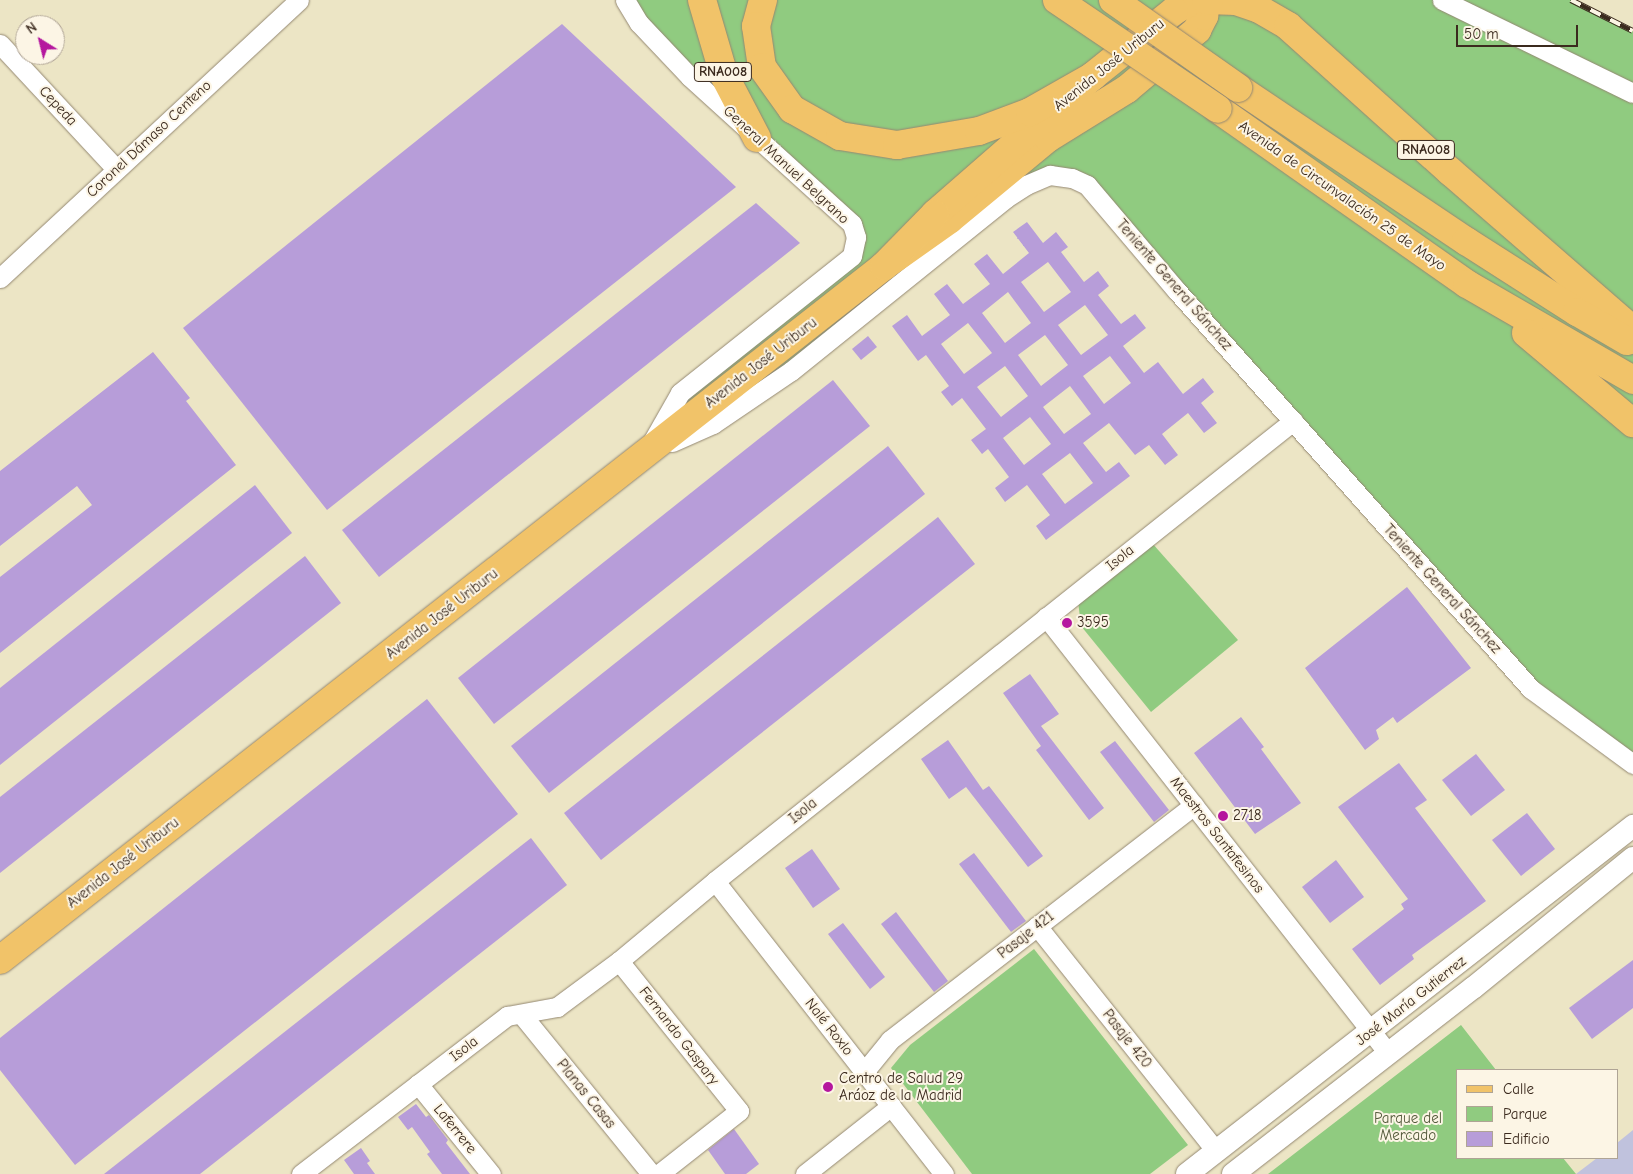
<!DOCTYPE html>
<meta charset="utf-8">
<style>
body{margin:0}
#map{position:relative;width:1633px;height:1174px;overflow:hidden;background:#ece5c5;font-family:"Comic Neue",sans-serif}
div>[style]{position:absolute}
.industrial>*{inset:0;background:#c0c2dd}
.green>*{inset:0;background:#90cb80}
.building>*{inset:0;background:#b79dd9}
.roads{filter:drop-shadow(0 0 1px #948872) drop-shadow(0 0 1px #948872)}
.minor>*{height:19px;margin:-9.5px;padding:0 9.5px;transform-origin:9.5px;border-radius:9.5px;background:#fff}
.tertiary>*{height:22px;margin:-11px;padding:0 11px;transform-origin:11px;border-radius:11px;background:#fff}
.primary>*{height:28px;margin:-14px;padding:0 14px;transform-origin:14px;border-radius:14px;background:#f1c369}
.motorway>*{height:28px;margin:-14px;padding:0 14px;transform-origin:14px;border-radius:14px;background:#f1c369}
.rail>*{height:5.5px;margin-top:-2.75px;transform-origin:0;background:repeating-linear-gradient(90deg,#fcf5e5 0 11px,#3b2a1e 0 22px);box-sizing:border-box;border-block:1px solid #3b2a1e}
.bridges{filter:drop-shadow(0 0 1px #948872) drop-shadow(0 0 1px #948872)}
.motorway-bridge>*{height:28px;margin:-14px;padding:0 14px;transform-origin:14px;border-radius:14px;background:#f1c369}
.dots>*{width:14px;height:14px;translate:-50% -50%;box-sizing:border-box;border:2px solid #fcf5e5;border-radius:50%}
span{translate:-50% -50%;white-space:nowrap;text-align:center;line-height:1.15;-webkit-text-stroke:4px #fcf5e5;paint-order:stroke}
.shield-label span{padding:1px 4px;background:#fcf5e5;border:1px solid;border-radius:4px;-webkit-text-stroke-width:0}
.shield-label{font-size:14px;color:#3b2a1e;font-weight:700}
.street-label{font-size:15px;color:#3b2a1e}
.poi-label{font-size:15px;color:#3b2a1e}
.left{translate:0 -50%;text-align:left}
.park-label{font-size:15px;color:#545a3b}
.legend{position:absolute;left:1456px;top:1069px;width:162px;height:90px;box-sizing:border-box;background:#fcf5e5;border:1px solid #afa495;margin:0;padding:6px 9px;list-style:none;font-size:15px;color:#3b2a1e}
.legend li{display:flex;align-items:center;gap:10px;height:25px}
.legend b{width:25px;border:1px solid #afa495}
.north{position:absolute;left:15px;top:15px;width:50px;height:50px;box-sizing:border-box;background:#fcf5e5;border:1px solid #afa495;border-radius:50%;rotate:324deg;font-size:14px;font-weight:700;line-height:20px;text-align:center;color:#3b2a1e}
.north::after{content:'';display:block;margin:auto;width:18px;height:22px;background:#b5179e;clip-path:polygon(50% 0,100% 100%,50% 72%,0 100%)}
.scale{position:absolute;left:1456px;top:25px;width:122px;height:22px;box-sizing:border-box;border:2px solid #3b2a1e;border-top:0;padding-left:6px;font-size:15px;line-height:18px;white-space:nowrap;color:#3b2a1e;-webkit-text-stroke:4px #fcf5e5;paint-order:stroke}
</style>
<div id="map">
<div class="industrial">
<i style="clip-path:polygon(1633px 1130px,1633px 1174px,1576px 1174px,1597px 1158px,1617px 1158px,1617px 1143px)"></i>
</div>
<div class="green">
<i style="clip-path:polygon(625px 0,1571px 0,1633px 31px,1633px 764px,1531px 689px,1087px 185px,1050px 175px,791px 371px,646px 454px,680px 393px,852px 256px,856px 237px)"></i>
<i style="clip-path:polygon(1152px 543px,1238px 640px,1151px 712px,1081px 626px,1078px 601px)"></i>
<i style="clip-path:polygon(1034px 949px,1188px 1145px,1150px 1174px,972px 1174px,891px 1068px,910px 1045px)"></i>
<i style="clip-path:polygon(1461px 1025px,1496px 1070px,1457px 1070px,1457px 1158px,1563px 1158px,1576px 1174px,1268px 1174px)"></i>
</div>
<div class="building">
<i style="clip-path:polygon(562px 24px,736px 187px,327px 510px,183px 328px)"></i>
<i style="clip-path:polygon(756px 203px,800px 243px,379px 577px,342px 530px)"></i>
<i style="clip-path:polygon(evenodd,1027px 222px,1043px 243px,1056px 232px,1068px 247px,1061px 252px,1084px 282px,1098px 271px,1109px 286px,1098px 295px,1121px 324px,1135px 314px,1146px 328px,1123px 346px,1144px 373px,1158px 362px,1183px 394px,1203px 378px,1214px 392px,1201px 403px,1217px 423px,1204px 433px,1188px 413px,1162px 434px,1178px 455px,1165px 465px,1149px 445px,1135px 455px,1109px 423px,1083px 443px,1106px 472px,1119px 462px,1130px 476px,1046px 540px,1036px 526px,1050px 515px,1027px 485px,1005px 502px,995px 488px,1009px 477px,988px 449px,982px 454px,971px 440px,986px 429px,962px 398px,952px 406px,941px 392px,949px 386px,926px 355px,918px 361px,892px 326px,907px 315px,922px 336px,950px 315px,934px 294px,947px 284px,963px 304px,990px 284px,974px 264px,987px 254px,1003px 274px,1029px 253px,1013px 232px,1027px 222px,1048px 262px,1071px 292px,1044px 312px,1021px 282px,1048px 262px,1027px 222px,1008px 292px,1031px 323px,1005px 343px,982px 313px,1008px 292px,1027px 222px,1085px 305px,1108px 335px,1081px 355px,1058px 325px,1085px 305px,1027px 222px,968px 323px,992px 353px,964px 374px,941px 344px,968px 323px,1027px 222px,1045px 335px,1068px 365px,1041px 386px,1018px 355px,1045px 335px,1027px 222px,1110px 356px,1131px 383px,1104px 404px,1083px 376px,1110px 356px,1027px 222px,1005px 366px,1028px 396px,1001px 417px,977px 387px,1005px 366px,1027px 222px,1070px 386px,1091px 414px,1064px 434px,1043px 407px,1070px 386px,1027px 222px,1030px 417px,1051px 444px,1024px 465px,1003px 438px,1030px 417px,1027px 222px,1070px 453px,1093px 483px,1065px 504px,1042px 474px,1070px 453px)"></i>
<i style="clip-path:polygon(868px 336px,877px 347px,861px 360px,852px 349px)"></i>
<i style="clip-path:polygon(153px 352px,190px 398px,186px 401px,236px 465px,0 653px,0 577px,92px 505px,77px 486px,0 546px,0 471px)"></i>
<i style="clip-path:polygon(833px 380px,870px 426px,494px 724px,458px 678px)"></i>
<i style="clip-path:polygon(888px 446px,925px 494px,549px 793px,511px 746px)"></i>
<i style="clip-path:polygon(255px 485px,292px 533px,0 765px,0 688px)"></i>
<i style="clip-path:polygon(938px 517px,975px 564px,601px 860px,564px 813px)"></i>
<i style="clip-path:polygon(305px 556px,341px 603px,0 873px,0 797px)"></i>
<i style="clip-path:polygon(1407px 587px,1471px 668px,1397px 723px,1393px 717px,1376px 730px,1379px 739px,1365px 750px,1305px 668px)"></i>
<i style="clip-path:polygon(1030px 674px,1059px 714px,1041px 726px,1104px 808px,1089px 820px,1036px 750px,1041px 746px,1003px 693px)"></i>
<i style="clip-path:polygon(427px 699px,518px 814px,75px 1165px,0 1070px,0 1038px)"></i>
<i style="clip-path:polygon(1241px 717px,1264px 747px,1261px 749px,1301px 803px,1255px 834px,1194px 753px)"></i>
<i style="clip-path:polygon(948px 740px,983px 790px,989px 786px,1043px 856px,1028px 867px,966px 787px,949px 799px,921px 759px)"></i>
<i style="clip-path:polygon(1115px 741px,1169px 810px,1154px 822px,1100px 752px)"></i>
<i style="clip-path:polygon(1476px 754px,1505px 790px,1471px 816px,1442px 780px)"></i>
<i style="clip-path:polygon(1399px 763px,1427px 800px,1415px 808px,1486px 901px,1412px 955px,1414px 959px,1380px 985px,1352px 949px,1404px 909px,1401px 904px,1408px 899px,1338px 807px)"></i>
<i style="clip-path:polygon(1527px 813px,1555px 849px,1521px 876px,1492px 840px)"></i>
<i style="clip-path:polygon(531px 838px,567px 885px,200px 1174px,104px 1174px)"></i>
<i style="clip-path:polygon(812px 849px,840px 889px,813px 908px,785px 868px)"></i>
<i style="clip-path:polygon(974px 853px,1026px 921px,1011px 932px,959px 864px)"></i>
<i style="clip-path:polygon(1336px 860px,1364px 897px,1330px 923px,1302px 887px)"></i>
<i style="clip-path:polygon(896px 912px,948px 981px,934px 992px,881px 924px)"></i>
<i style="clip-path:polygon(843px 923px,885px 977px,870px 989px,828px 934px)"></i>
<i style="clip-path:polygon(1633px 960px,1633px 1008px,1592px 1039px,1569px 1008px)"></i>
<i style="clip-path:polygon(416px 1104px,426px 1117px,429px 1115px,438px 1127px,448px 1140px,446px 1143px,470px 1174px,442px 1174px,427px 1154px,430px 1152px,412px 1127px,408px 1130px,398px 1117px)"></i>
<i style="clip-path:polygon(734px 1129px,759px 1164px,746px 1174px,725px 1174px,708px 1150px)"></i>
<i style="clip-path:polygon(361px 1148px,370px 1161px,367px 1163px,375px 1174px,354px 1174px,344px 1160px)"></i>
</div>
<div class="roads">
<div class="minor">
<i style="left:625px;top:0;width:27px;rotate:59deg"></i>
<i style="left:639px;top:23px;width:74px;rotate:46.6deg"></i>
<i style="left:690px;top:77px;width:219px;rotate:42.2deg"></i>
<i style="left:852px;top:224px;width:14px;rotate:73deg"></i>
<i style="left:856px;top:237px;width:19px;rotate:102deg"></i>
<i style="left:852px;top:256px;width:220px;rotate:141.5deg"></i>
<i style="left:680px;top:393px;width:56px;rotate:119.7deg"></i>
<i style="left:1442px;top:0;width:212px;rotate:26deg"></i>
<i style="left:0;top:44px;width:171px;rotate:47.1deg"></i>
<i style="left:0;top:278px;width:408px;rotate:-42.9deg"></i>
<i style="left:672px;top:442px;width:45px;rotate:-23.7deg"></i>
<i style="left:713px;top:424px;width:94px;rotate:-34.2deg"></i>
<i style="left:791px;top:371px;width:276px;rotate:-38.8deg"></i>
<i style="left:1006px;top:198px;width:24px;rotate:-33deg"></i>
<i style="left:1026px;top:185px;width:26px;rotate:-23deg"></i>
<i style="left:1050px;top:175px;width:22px;rotate:8deg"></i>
<i style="left:1072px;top:178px;width:17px;rotate:25deg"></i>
<i style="left:1087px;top:185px;width:139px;rotate:49.7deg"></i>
<i style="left:1177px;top:291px;width:533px;rotate:48.35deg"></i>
<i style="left:1531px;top:689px;width:127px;rotate:36.3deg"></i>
<i style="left:1046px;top:617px;width:554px;rotate:51.89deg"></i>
<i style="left:715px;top:881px;width:372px;rotate:52deg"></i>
<i style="left:1037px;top:926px;width:288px;rotate:51.5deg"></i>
<i style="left:619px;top:961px;width:192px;rotate:51.3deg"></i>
<i style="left:739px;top:1111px;width:102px;rotate:141.8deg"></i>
<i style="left:522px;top:1015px;width:205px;rotate:50.9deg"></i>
<i style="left:864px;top:1072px;width:41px;rotate:-50.9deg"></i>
<i style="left:890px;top:1040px;width:384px;rotate:-37.7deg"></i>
<i style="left:418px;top:1084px;width:116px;rotate:51deg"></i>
<i style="left:301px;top:1174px;width:260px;rotate:-37.5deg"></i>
<i style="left:507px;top:1016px;width:51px;rotate:-10.2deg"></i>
<i style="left:557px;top:1007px;width:77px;rotate:-36.6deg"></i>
<i style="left:619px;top:961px;width:125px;rotate:-39.8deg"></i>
<i style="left:715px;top:881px;width:739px;rotate:-38.51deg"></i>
<i style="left:805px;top:1174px;width:110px;rotate:-38.3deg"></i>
</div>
<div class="tertiary">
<i style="left:1187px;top:1174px;width:566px;rotate:-37.96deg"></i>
<i style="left:1233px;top:1174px;width:304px;rotate:-37.8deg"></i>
<i style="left:1473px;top:988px;width:206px;rotate:-39.1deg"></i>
</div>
<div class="primary">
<i style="left:0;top:960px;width:1124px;rotate:-38.13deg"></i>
<i style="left:884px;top:266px;width:80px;rotate:-35.3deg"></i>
<i style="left:949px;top:220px;width:129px;rotate:-39.6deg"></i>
<i style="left:1048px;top:138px;width:93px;rotate:-31.8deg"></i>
<i style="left:1127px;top:89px;width:92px;rotate:-40.1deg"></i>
<i style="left:1197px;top:30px;width:16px;rotate:-63deg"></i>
<i style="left:1204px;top:16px;width:15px;rotate:-82deg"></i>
<i style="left:1206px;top:1px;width:18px;rotate:174deg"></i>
<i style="left:1188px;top:3px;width:16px;rotate:150deg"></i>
<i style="left:1174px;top:11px;width:104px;rotate:141.3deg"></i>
<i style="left:1093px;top:76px;width:210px;rotate:138.9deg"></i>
<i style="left:935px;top:214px;width:73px;rotate:134.4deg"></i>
</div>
<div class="motorway">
<i style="left:702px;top:0;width:78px;rotate:73.7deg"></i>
<i style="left:724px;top:75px;width:71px;rotate:62.4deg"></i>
<i style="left:763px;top:0;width:27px;rotate:105deg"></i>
<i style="left:756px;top:26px;width:41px;rotate:81.7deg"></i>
<i style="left:762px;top:67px;width:52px;rotate:54.5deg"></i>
<i style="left:792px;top:109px;width:55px;rotate:29.4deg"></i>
<i style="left:840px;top:136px;width:58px;rotate:9deg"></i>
<i style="left:897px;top:145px;width:83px;rotate:-9.7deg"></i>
<i style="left:979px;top:131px;width:54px;rotate:-20.4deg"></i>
<i style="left:1030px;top:112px;width:73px;rotate:-29.7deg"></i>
<i style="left:1206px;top:0;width:30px;rotate:2deg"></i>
<i style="left:1236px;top:1px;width:24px;rotate:19deg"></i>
<i style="left:1259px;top:9px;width:34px;rotate:30deg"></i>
<i style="left:1288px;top:26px;width:219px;rotate:41.9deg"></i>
<i style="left:1451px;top:172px;width:241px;rotate:41deg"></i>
<i style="left:1238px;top:88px;width:275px;rotate:33.9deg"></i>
<i style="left:1466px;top:241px;width:132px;rotate:32.6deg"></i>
<i style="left:1577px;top:312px;width:58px;rotate:30.1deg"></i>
<i style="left:1218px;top:109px;width:304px;rotate:35.1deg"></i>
<i style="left:1467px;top:284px;width:192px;rotate:30deg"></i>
<i style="left:1526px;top:333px;width:140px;rotate:40.1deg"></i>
</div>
</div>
<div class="rail">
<i style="left:1571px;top:0;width:69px;rotate:26.6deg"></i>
</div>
<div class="bridges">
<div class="motorway-bridge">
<i style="left:1057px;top:0;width:194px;rotate:34.1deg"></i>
<i style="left:1113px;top:0;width:153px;rotate:35.1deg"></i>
</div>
</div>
<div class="dots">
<i style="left:1067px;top:623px;background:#b5179e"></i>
<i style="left:1223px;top:816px;background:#b5179e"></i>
<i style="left:828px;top:1087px;background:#b5179e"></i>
</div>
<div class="shield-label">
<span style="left:723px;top:72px">RNA008</span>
<span style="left:1426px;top:150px">RNA008</span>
</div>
<div class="street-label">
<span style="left:1109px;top:65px;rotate:-39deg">Avenida José Uriburu</span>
<span style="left:58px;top:106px;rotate:47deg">Cepeda</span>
<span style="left:149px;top:139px;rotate:-43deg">Coronel Dámaso Centeno</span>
<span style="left:786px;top:165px;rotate:43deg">General Manuel Belgrano</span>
<span style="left:1342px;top:196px;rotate:35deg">Avenida de Circunvalación 25 de Mayo</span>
<span style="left:1174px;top:285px;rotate:49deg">Teniente General Sánchez</span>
<span style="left:761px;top:363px;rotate:-38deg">Avenida José Uriburu</span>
<span style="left:1120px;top:558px;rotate:-39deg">Isola</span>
<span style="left:1442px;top:589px;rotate:48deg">Teniente General Sánchez</span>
<span style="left:442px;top:614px;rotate:-38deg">Avenida José Uriburu</span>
<span style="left:803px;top:811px;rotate:-39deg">Isola</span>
<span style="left:1217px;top:835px;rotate:52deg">Maestros Santafesinos</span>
<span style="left:123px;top:863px;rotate:-38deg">Avenida José Uriburu</span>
<span style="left:1026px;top:935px;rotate:-38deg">Pasaje 421</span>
<span style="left:1411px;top:1001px;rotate:-38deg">José María Gutierrez</span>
<span style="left:829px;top:1027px;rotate:52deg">Nalé Roxlo</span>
<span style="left:679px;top:1036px;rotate:52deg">Fernando Gaspary</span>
<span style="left:1127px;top:1039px;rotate:52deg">Pasaje 420</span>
<span style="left:464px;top:1049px;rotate:-38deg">Isola</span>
<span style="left:586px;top:1094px;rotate:51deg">Planas Casas</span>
<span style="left:455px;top:1129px;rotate:51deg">Laferrere</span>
</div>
<div class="poi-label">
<span class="left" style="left:1077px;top:623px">3595</span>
<span class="left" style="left:1233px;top:816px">2718</span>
<span class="left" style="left:839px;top:1087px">Centro de Salud 29<br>Aráoz de la Madrid</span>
</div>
<div class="park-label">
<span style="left:1408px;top:1127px">Parque del<br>Mercado</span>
</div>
<ul class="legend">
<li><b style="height:6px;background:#f1c369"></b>Calle</li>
<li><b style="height:14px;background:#90cb80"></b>Parque</li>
<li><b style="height:14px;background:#b79dd9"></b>Edificio</li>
</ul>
<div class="north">N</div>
<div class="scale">50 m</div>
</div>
